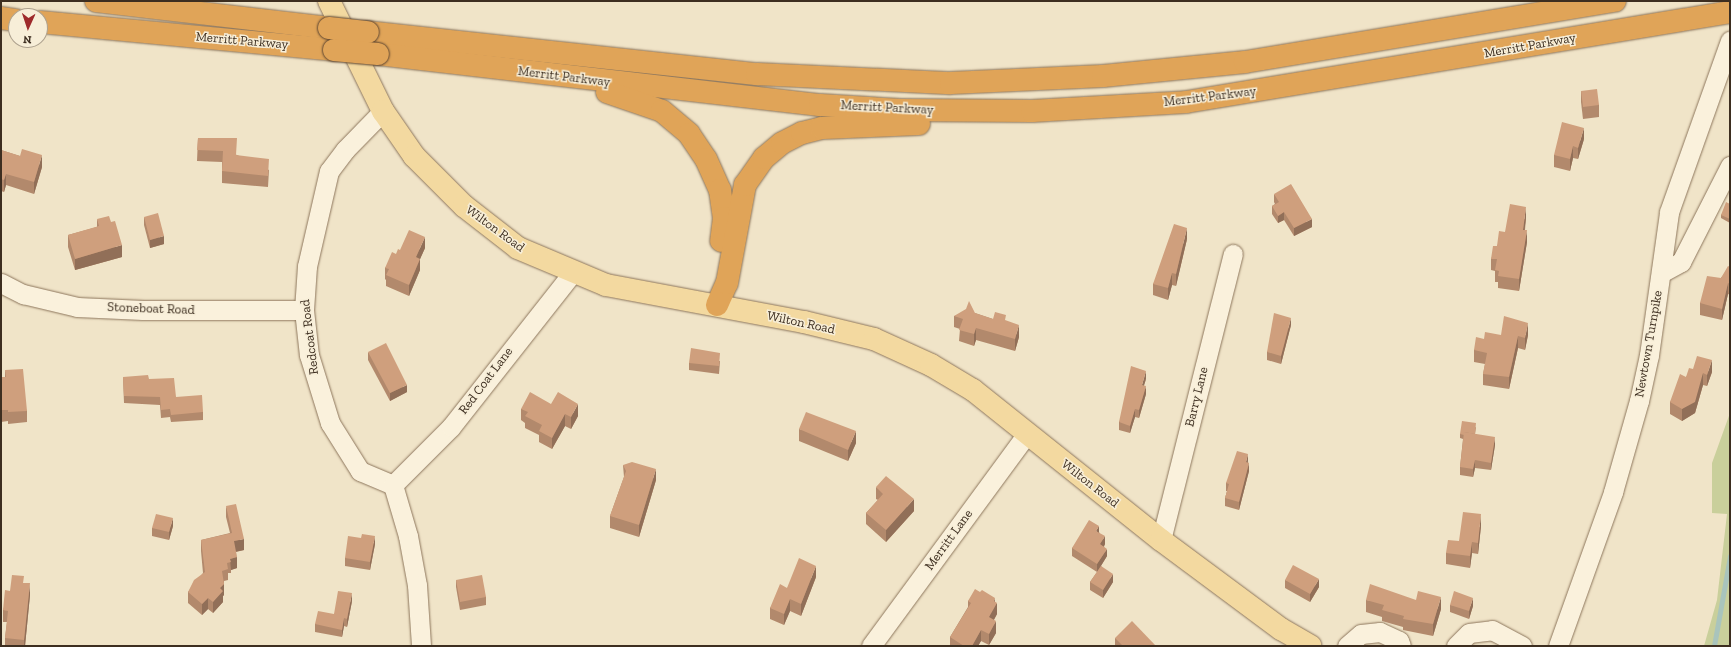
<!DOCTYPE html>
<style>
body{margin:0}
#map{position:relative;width:1731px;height:647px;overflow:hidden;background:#f0e4c8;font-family:"Zilla Slab",serif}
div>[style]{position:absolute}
.green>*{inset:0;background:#c9cf9b}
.stream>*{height:4.5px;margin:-2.25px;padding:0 2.25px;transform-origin:2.25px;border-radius:2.25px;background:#a9c4bc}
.roads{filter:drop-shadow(0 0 1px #8d765c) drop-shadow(0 0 1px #8d765c)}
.minor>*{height:19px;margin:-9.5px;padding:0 9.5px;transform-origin:9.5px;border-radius:9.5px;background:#faf1dc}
.major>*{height:22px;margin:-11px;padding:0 11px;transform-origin:11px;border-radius:11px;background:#f3d9a0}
.highway>*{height:22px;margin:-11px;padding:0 11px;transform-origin:11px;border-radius:11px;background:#e0a458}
.bridges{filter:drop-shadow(0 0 1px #5b4430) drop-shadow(0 0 1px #5b4430)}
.highway-bridge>*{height:22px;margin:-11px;padding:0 11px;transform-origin:11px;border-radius:11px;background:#e0a458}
.wall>*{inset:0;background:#b2896c}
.shaded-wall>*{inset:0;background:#916f58}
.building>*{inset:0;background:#cf9f7d}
span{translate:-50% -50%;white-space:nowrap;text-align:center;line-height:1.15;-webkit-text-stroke:3px #f7eed8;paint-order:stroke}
.street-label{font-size:13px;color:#3d2e20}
.frame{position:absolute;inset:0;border:2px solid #3d2e20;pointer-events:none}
.north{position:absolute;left:8px;top:8px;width:40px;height:40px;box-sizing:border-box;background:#f7eed8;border:1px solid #ada18e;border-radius:50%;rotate:183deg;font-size:11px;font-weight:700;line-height:16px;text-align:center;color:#3d2e20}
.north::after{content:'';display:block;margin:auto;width:14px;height:18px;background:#9e2a2b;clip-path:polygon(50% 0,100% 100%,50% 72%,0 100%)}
</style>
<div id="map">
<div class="green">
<i style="clip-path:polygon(1730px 413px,1730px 646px,1704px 646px,1717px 600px,1727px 514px,1712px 513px,1712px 463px)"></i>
</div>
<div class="stream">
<i style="left:1714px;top:646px;width:91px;rotate:-79.9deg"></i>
</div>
<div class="roads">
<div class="minor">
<i style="left:383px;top:111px;width:54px;rotate:134.3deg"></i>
<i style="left:345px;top:150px;width:26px;rotate:127deg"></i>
<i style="left:329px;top:171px;width:98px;rotate:103deg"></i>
<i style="left:307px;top:266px;width:44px;rotate:93.9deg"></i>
<i style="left:304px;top:310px;width:45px;rotate:83.7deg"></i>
<i style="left:309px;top:355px;width:71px;rotate:72.8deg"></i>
<i style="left:330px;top:423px;width:57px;rotate:58deg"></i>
<i style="left:360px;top:471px;width:36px;rotate:23deg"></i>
<i style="left:1661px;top:273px;width:23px;rotate:-29deg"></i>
<i style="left:1681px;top:262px;width:108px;rotate:-63deg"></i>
<i style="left:1px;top:283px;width:25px;rotate:27deg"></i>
<i style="left:23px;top:294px;width:56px;rotate:13.5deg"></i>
<i style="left:77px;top:307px;width:66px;rotate:2.6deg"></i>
<i style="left:143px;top:310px;width:161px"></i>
<i style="left:393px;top:485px;width:82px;rotate:-45deg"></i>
<i style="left:451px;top:427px;width:196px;rotate:-51.8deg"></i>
<i style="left:393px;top:485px;width:53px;rotate:73.6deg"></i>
<i style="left:408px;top:536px;width:50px;rotate:79.6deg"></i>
<i style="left:417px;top:585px;width:61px;rotate:86.2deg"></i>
<i style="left:1161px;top:540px;width:295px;rotate:-75.9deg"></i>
<i style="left:871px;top:646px;width:263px;rotate:-53.7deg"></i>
<i style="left:1347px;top:646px;width:18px;rotate:-41deg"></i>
<i style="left:1361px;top:634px;width:19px;rotate:-6deg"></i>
<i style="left:1380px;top:632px;width:21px;rotate:25deg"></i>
<i style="left:1399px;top:641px;width:5px;rotate:68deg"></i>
<i style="left:1456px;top:646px;width:18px;rotate:-45deg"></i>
<i style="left:1469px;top:633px;width:23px;rotate:-7deg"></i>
<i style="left:1492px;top:630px;width:34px;rotate:28deg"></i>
<i style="left:1558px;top:646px;width:164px;rotate:-70.3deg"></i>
<i style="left:1613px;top:492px;width:95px;rotate:-74.1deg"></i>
<i style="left:1639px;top:401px;width:47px;rotate:-77.7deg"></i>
<i style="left:1649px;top:355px;width:144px;rotate:-82deg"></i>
<i style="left:1669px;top:212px;width:182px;rotate:-70.4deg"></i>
</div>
<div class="major">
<i style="left:329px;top:1px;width:123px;rotate:63.9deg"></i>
<i style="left:383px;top:111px;width:55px;rotate:55.4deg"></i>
<i style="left:414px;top:156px;width:71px;rotate:45deg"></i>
<i style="left:464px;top:206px;width:68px;rotate:37.9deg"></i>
<i style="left:518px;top:248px;width:95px;rotate:22.8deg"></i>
<i style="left:606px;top:285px;width:201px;rotate:10.6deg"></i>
<i style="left:804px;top:322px;width:72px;rotate:13.7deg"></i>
<i style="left:874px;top:339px;width:63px;rotate:24.5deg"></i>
<i style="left:931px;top:365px;width:49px;rotate:30.8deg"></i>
<i style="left:973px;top:390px;width:241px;rotate:38.6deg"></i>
<i style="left:1161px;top:540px;width:149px;rotate:36.6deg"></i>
<i style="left:1281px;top:629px;width:34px;rotate:30deg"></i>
</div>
<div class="highway">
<i style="left:96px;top:1px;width:235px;rotate:6.6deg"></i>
<i style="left:1px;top:18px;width:15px;rotate:8deg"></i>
<i style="left:40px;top:22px;width:295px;rotate:5.4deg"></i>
<i style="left:368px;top:32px;width:391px;rotate:6.2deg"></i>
<i style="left:757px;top:74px;width:194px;rotate:2.7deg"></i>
<i style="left:951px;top:83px;width:152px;rotate:-2.6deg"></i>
<i style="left:1103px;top:76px;width:143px;rotate:-5.6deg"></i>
<i style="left:1245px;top:62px;width:375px;rotate:-9.4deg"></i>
<i style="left:378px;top:54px;width:445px;rotate:6.6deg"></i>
<i style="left:820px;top:105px;width:80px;rotate:3.6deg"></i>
<i style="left:900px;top:110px;width:132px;rotate:0.4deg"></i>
<i style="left:1032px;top:111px;width:154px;rotate:-3.3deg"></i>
<i style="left:1186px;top:102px;width:551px;rotate:-9.39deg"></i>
<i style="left:607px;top:92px;width:58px;rotate:19.1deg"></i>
<i style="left:662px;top:111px;width:35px;rotate:40deg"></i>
<i style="left:689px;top:134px;width:30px;rotate:56deg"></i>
<i style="left:706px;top:159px;width:34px;rotate:66deg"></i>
<i style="left:720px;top:190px;width:28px;rotate:82deg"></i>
<i style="left:724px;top:218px;width:23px;rotate:97deg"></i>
<i style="left:717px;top:305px;width:24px;rotate:-66deg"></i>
<i style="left:727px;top:283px;width:100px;rotate:-79.6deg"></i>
<i style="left:745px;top:185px;width:33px;rotate:-55deg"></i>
<i style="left:764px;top:158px;width:23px;rotate:-40deg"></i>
<i style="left:782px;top:143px;width:22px;rotate:-27deg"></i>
<i style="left:802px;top:133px;width:21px;rotate:-14deg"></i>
<i style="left:822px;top:128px;width:97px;rotate:-2.4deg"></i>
</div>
</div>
<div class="bridges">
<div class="highway-bridge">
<i style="left:329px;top:28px;width:39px;rotate:6deg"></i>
<i style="left:334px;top:50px;width:44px;rotate:5.2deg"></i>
</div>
</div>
<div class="wall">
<i style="clip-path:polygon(1581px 91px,1599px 105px,1599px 117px,1583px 119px,1581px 102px)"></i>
<i style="clip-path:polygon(198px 138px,237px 155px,269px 170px,268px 187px,222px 183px,222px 162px,197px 161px)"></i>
<i style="clip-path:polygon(1584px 139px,1578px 159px,1573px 158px,1570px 171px,1554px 167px,1554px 155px)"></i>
<i style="clip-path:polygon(1px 150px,20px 156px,42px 167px,34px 194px,6px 185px,4px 192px,1px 191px)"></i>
<i style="clip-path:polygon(1274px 194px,1312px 227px,1294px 236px,1284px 220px,1278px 223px,1272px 214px,1272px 206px,1275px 204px,1274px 202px)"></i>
<i style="clip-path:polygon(1730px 204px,1730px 223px,1721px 218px,1721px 215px)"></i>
<i style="clip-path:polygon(144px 217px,164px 244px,150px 248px,144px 225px)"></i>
<i style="clip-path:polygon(1526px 218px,1525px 230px,1527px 242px,1519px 291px,1498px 288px,1498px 282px,1495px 282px,1495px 271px,1491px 270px,1491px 259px,1497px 246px,1505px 232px)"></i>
<i style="clip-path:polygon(97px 219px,122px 257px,75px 270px,68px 247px,68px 235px,97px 227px)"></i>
<i style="clip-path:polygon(1187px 239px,1176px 286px,1172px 285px,1168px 300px,1153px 295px,1153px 284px)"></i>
<i style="clip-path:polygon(425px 248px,420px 259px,420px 270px,409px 296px,386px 286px,386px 280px,385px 279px,385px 268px,396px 254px)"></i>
<i style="clip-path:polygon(1730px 267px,1730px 295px,1728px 294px,1722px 320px,1700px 315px,1700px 303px)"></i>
<i style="clip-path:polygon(975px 313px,993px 319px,1006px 321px,1019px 337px,1015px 351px,976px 340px,974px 346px,959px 341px,960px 329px,954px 327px,954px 316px)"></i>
<i style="clip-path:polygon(1291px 325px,1281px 364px,1267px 360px,1267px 352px)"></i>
<i style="clip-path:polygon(1528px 335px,1525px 350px,1518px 348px,1509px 389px,1483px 385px,1483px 374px,1485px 364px,1474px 362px,1474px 350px,1484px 339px)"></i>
<i style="clip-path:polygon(368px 352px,407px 392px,390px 401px,368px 360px)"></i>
<i style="clip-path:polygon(720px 361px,719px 374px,689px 370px,689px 363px)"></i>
<i style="clip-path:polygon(1693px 369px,1712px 372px,1707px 386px,1703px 385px,1695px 413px,1682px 421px,1670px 414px,1670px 402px,1686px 377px)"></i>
<i style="clip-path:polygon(5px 370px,27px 411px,27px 422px,8px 424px,8px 421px,1px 422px,1px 377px,5px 377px)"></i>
<i style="clip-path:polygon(123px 377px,149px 379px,176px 397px,203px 412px,203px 420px,171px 422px,170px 417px,161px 418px,160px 405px,124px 403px)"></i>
<i style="clip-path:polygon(1146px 379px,1144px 385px,1146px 394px,1139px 418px,1135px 417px,1130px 433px,1119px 430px,1119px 422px)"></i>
<i style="clip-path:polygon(551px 404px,578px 416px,571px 429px,565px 426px,552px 449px,539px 442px,539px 435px,525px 428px,525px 423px,521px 420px,521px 409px)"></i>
<i style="clip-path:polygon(1476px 427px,1475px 434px,1495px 445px,1491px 470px,1475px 468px,1473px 477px,1460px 475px,1460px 467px,1463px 439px,1460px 438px,1460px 434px)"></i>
<i style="clip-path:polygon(799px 429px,856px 443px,848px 461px,799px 441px)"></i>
<i style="clip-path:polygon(1248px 461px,1249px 471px,1239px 510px,1225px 506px,1225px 498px,1227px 491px,1226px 491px,1226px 483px)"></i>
<i style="clip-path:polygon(623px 465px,656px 480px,639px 537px,610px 528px,610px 516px,624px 477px)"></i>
<i style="clip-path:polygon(876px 487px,914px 511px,886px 542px,866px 524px,866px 513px,878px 500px,876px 499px)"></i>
<i style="clip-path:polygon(226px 506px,244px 550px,236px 552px,237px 568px,231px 570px,231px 573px,228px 573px,228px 580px,224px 581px,224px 595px,223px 596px,223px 602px,213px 613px,208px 609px,202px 615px,188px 603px,188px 592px,203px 573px,201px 551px,201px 540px,230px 533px,226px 517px)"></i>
<i style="clip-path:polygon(173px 526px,169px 540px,152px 536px,152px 528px)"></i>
<i style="clip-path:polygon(1481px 526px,1478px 554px,1472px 553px,1470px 568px,1446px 564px,1446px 553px,1459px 541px)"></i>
<i style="clip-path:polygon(1099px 532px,1105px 544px,1104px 547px,1107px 556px,1101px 566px,1113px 582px,1103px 598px,1090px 590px,1090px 582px,1097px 572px,1072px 556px,1072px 548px)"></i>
<i style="clip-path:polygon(361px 538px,375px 544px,370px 570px,345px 566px,345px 558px)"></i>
<i style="clip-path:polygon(816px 577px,801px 616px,790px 611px,784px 625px,770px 619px,770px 608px,787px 588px)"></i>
<i style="clip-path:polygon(456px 580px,486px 597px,486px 605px,460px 610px,456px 587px)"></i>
<i style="clip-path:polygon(1285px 580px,1319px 587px,1310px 602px,1285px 588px)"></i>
<i style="clip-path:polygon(24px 583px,30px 595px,25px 646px,5px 646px,5px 638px,7px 622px,3px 622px,3px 610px,10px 591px)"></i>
<i style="clip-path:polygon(980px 592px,995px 602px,997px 614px,994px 620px,996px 633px,989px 645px,981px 641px,978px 646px,950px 646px,950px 637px,968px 607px,968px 601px)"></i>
<i style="clip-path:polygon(1366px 600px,1441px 609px,1433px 636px,1403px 630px,1403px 627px,1382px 621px,1382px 617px,1366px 612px)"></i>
<i style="clip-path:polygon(352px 601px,347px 627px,344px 626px,342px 637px,315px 632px,315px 624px,334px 614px)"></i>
<i style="clip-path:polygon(1450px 605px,1473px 606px,1469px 619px,1450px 612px)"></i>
<i style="clip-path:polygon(1115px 638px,1156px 646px,1115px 646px)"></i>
</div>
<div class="shaded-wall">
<i style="clip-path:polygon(1584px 128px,1584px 139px,1578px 159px,1578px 148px)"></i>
<i style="clip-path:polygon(1573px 146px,1573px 158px,1570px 171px,1570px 159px)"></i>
<i style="clip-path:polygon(42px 155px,42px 167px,34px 194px,34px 182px)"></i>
<i style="clip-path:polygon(6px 174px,6px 185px,4px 192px,4px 180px)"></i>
<i style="clip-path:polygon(1526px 207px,1526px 218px,1523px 241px,1523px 230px)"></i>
<i style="clip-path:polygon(1284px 212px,1284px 220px,1278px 223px,1278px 216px)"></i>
<i style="clip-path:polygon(1312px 219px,1312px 227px,1294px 236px,1294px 228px)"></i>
<i style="clip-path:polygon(1187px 228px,1187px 239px,1176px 286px,1176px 274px)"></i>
<i style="clip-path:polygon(1527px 230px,1527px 242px,1519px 291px,1519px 279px)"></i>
<i style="clip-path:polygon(164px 236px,164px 244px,150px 248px,150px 240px)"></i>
<i style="clip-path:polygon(425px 237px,425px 248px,416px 268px,416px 257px)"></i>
<i style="clip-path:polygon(122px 245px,122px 257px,75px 270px,75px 259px)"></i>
<i style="clip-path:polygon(420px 259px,420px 270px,409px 296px,409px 285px)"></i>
<i style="clip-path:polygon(1172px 273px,1172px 285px,1168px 300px,1168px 288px)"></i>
<i style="clip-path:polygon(1728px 283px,1728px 294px,1722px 320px,1722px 309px)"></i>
<i style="clip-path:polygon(1291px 318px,1291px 325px,1281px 364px,1281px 356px)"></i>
<i style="clip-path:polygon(1528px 323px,1528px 335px,1525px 350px,1525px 338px)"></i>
<i style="clip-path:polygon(1019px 325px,1019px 337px,1015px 351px,1015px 339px)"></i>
<i style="clip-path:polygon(976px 328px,976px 340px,974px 346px,974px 334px)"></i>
<i style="clip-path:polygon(1518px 336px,1518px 348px,1509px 389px,1509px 377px)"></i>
<i style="clip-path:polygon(1712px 360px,1712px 372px,1707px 386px,1707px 375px)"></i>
<i style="clip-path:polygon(1146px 371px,1146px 379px,1142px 392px,1142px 385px)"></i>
<i style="clip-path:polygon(1703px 373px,1703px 385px,1695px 413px,1682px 421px,1682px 409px)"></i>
<i style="clip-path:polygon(407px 385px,407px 392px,390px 401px,390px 393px)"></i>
<i style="clip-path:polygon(1146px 386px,1146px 394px,1139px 418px,1139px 410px)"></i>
<i style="clip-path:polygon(578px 404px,578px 416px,571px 429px,571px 417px)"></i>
<i style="clip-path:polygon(1135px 409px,1135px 417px,1130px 433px,1130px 426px)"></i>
<i style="clip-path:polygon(565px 414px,565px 426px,552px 449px,552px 438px)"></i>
<i style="clip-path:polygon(856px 431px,856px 443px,848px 461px,848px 450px)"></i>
<i style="clip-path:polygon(1495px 437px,1495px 445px,1491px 470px,1491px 463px)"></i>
<i style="clip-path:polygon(1248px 454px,1248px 461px,1246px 470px,1246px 462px)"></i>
<i style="clip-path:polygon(1475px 460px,1475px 468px,1473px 477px,1473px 469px)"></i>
<i style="clip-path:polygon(1249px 463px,1249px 471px,1239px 510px,1239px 502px)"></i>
<i style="clip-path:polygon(656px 469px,656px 480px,639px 537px,639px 525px)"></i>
<i style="clip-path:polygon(914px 499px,914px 511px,886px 542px,886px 530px)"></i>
<i style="clip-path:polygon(1481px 514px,1481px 526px,1478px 554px,1478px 543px)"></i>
<i style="clip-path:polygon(173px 518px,173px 526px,169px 540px,169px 532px)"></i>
<i style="clip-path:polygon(1099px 526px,1099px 534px,1096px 531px)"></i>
<i style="clip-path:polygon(375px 536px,375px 544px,370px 570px,370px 562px)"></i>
<i style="clip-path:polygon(1105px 536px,1105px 544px,1100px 552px,1100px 544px)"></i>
<i style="clip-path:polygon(244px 539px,244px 550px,234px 552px,234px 541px)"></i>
<i style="clip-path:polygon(1472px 542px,1472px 553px,1470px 568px,1470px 556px)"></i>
<i style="clip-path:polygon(1107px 549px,1107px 556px,1097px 572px,1097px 564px)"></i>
<i style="clip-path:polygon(237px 557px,237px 568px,231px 570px,230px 559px)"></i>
<i style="clip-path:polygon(816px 566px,816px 577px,801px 616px,801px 604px)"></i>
<i style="clip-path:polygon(1113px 574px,1113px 582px,1103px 598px,1103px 590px)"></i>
<i style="clip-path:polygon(1319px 579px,1319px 587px,1310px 602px,1310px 594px)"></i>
<i style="clip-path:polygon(30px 583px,30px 595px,25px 646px,24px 646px,24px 640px)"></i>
<i style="clip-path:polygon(224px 584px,224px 595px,223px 596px,223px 602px,213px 613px,213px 602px,220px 588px)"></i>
<i style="clip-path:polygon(352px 593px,352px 601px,347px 627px,347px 619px)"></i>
<i style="clip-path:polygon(1441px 597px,1441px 609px,1433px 636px,1433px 624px)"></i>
<i style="clip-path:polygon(208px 598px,208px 609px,202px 615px,202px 604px)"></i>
<i style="clip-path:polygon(995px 598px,995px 605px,997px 603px,997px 614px,989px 628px,989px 617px,994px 601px)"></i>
<i style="clip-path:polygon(1473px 598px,1473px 606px,1469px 619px,1469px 611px)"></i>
<i style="clip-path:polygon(790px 599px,790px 611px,784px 625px,784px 614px)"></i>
<i style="clip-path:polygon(344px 618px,344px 626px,342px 637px,342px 630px)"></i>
<i style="clip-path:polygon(996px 621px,996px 633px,989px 645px,989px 634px)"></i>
<i style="clip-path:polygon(981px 630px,981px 641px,978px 646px,972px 646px)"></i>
</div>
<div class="building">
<i style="clip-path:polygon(1597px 89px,1599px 105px,1583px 107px,1581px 91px)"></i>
<i style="clip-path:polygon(1562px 122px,1584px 128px,1578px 148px,1573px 146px,1570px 159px,1554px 155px)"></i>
<i style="clip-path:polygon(198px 138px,237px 138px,236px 155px,269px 159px,268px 176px,222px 171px,223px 151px,197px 150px)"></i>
<i style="clip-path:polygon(22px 149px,42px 155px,34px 182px,6px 174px,4px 180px,1px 179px,1px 150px,20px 156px)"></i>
<i style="clip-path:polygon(1291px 184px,1312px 219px,1294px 228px,1284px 212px,1278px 216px,1272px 206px,1279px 202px,1274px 194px)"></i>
<i style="clip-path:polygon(1726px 202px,1730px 204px,1730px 219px,1721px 215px)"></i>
<i style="clip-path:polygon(1510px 204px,1526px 207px,1523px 230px,1527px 230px,1519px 279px,1498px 276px,1499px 271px,1495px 270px,1497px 259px,1491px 259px,1493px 246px,1497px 246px,1499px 231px,1505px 232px)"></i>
<i style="clip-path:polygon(158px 213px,164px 236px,150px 240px,144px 217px)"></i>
<i style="clip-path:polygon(109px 216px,111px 222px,115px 221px,122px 245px,75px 259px,68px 235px,99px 226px,97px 219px)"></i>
<i style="clip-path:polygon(1174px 224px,1187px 228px,1176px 274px,1172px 273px,1168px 288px,1153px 284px)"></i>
<i style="clip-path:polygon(409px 230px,425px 237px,416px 257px,420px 259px,409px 285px,386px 275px,389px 269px,385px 268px,392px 252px,396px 254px,398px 249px,400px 250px)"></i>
<i style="clip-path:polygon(1728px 266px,1730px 267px,1730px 284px,1728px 283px,1722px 309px,1700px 303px,1707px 276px,1721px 278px)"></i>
<i style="clip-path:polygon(969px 301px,975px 313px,993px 319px,995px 312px,1006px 315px,1005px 320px,1019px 325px,1015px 339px,976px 328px,974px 334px,959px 330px,963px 319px,954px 316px,966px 309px)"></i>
<i style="clip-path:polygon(1274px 313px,1291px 318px,1281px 356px,1267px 352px)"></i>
<i style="clip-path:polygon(1504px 316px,1528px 323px,1525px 338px,1518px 336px,1509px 377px,1483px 374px,1487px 353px,1474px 350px,1476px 337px,1484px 339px,1485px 332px,1501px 335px)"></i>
<i style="clip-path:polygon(386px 343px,407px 385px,390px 393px,368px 352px)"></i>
<i style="clip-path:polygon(691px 348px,720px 353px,719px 366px,689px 363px)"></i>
<i style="clip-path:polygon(1697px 356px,1712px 360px,1707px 375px,1703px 373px,1695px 402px,1682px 409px,1670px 402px,1680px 374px,1686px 377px,1689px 368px,1693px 369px)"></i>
<i style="clip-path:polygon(1131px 366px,1146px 371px,1142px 385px,1146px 386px,1139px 410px,1135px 409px,1130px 426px,1119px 422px)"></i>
<i style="clip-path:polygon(23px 369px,27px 411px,8px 412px,8px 410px,1px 410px,1px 377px,6px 377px,5px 370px)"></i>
<i style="clip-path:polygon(148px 375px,149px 379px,174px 378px,176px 397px,202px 395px,203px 412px,171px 415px,170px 409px,161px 410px,160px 397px,124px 396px,123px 377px)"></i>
<i style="clip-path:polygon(530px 392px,551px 404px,558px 392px,578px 404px,571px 417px,565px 414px,552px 438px,539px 431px,542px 425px,525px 416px,528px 412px,521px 409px)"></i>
<i style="clip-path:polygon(806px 412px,856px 431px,848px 450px,799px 429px)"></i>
<i style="clip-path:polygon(1462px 421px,1476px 423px,1475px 434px,1464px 432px,1464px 435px,1460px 434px)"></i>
<i style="clip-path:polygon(1464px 432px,1495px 437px,1491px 463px,1475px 460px,1473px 469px,1460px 467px)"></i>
<i style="clip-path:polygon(1237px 451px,1248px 454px,1246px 462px,1249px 463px,1239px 502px,1225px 498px,1229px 484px,1226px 483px)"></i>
<i style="clip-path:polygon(632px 462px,656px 469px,639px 525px,610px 516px,626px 471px,623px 465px)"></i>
<i style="clip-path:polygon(886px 476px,914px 499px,886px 530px,866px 513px,883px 494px,876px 487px)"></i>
<i style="clip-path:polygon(236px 504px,244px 539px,234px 541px,237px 557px,230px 559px,231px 562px,227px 563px,228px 569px,222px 571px,224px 584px,220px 588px,223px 591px,213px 602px,208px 598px,202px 604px,188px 592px,194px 580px,205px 572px,201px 540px,232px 533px,226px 506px)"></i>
<i style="clip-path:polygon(1463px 512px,1481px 514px,1478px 543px,1472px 542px,1470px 556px,1446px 553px,1448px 540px,1459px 541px)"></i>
<i style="clip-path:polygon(156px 514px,173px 518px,169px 532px,152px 528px)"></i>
<i style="clip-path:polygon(1089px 520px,1099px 526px,1096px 531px,1105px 536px,1100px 544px,1107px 549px,1097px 564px,1072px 548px)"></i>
<i style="clip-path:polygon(362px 534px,375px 536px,370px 562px,345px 558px,348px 536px,361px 538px)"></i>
<i style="clip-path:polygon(799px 558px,816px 566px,801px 604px,790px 599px,784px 614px,770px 608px,780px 584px,787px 588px)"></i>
<i style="clip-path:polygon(1293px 565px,1319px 579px,1310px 594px,1285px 580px)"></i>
<i style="clip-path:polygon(1101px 566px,1113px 574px,1103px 590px,1090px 582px)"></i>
<i style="clip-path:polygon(12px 575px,24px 576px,23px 583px,30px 583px,24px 640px,5px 638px,8px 611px,3px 610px,5px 590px,10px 591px)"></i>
<i style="clip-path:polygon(482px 575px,486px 597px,460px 602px,456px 580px)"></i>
<i style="clip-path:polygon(1370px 584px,1416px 600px,1418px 591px,1441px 597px,1433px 624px,1403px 619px,1404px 616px,1382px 610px,1384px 605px,1366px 600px)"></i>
<i style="clip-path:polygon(975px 589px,980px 592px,982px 590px,995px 598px,994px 601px,997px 603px,989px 617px,996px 621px,989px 634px,981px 630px,972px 646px,964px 646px,950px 637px,971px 603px,968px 601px)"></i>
<i style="clip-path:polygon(338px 591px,352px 593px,347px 619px,344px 618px,342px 630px,315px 624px,318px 611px,334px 614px)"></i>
<i style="clip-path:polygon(1454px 591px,1473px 598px,1469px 611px,1450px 605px)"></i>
<i style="clip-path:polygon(1132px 621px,1156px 646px,1123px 646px,1115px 638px)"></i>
</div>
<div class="street-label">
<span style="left:242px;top:41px;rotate:5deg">Merritt Parkway</span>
<span style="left:1530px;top:46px;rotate:-10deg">Merritt Parkway</span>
<span style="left:564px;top:77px;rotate:7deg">Merritt Parkway</span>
<span style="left:1210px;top:97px;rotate:-7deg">Merritt Parkway</span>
<span style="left:887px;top:108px;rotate:3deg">Merritt Parkway</span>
<span style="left:495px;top:229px;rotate:36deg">Wilton Road</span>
<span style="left:151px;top:309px;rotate:2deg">Stoneboat Road</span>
<span style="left:801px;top:323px;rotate:12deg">Wilton Road</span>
<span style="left:310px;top:337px;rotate:-97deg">Redcoat Road</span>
<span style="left:1649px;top:344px;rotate:-80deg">Newtown Turnpike</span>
<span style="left:486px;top:381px;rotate:-53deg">Red Coat Lane</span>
<span style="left:1197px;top:397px;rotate:-76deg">Barry Lane</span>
<span style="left:1090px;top:484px;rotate:38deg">Wilton Road</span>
<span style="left:949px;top:540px;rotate:-54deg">Merritt Lane</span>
</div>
<div class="frame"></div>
<div class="north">N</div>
</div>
